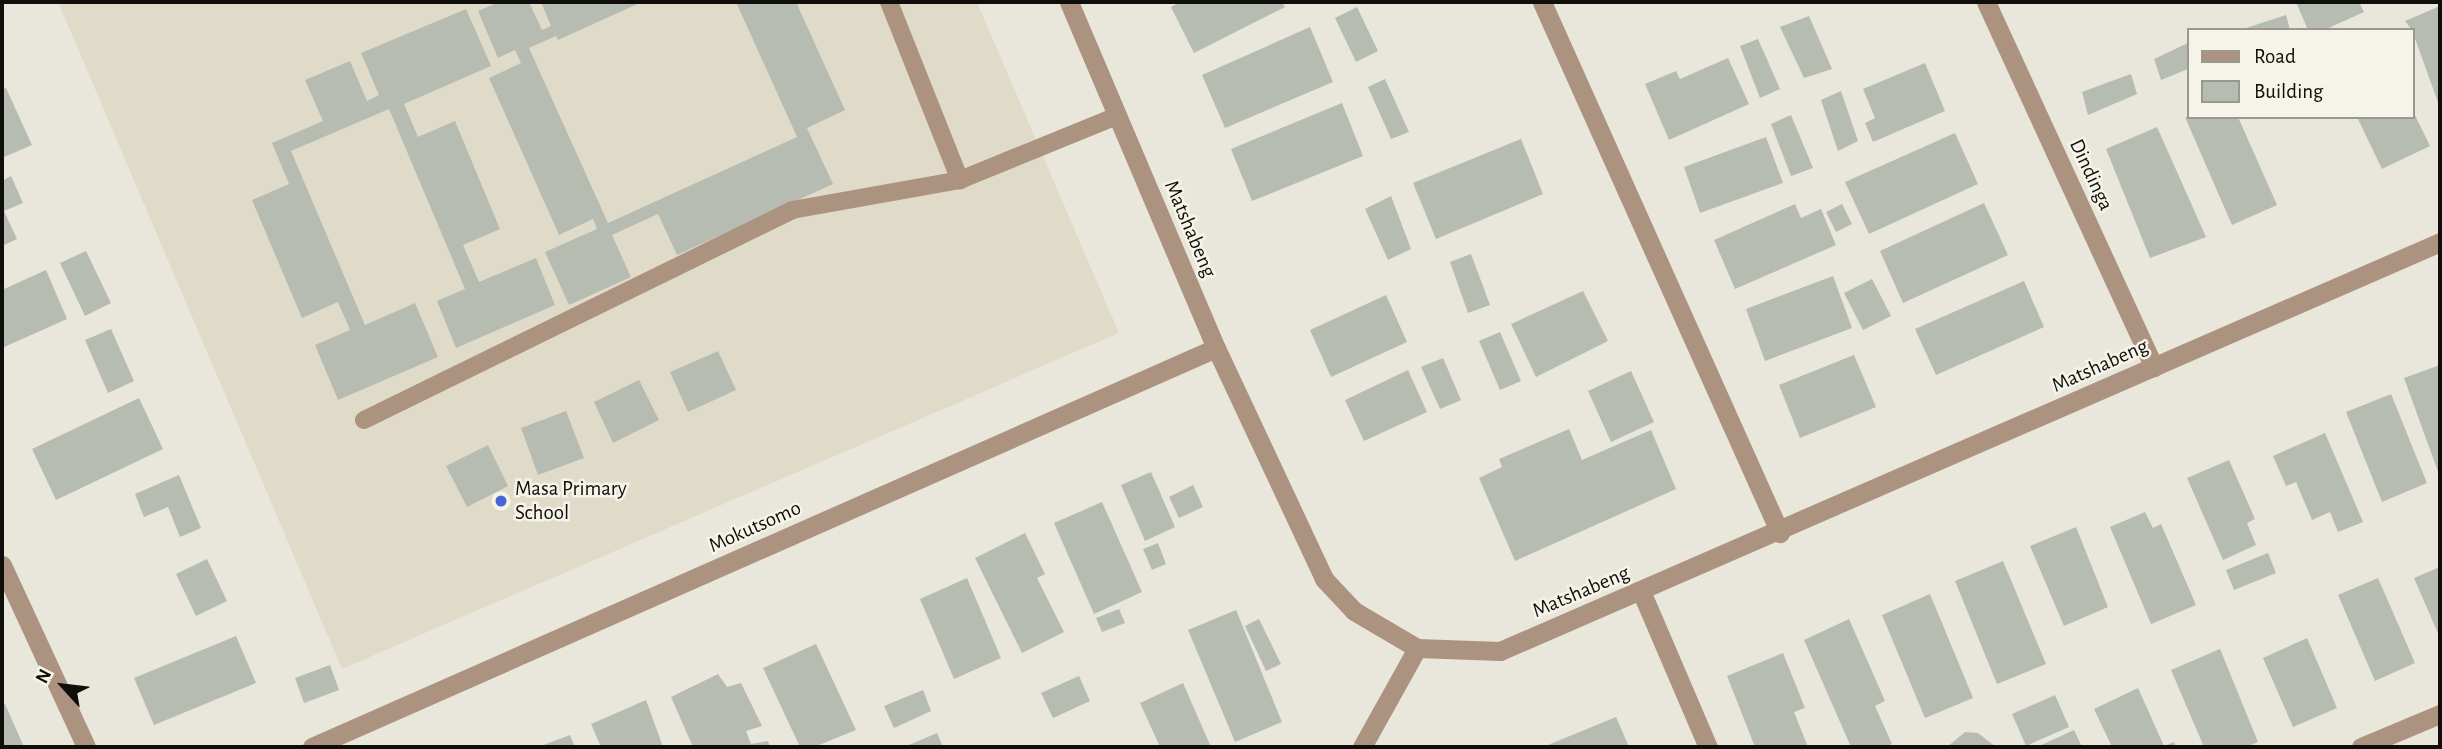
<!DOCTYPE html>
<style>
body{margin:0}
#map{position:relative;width:2442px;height:749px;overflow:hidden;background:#e9e6dc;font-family:"Alegreya Sans",sans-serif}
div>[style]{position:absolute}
.built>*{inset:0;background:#e0dbc9}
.building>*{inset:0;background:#b7bcb3}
.service>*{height:18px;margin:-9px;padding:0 9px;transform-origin:9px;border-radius:9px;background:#ac937f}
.minor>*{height:19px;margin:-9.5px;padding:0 9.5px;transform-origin:9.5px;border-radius:9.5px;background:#ac937f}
.dots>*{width:19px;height:19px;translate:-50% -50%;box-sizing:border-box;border:4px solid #f6f4e9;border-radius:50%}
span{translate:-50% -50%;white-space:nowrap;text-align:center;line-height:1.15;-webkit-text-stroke:5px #f6f4e9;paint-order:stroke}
.street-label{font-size:21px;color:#0f0e0b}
.poi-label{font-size:21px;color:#0f0e0b}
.left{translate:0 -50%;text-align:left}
.frame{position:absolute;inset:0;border:4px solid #0f0e0b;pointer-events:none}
.legend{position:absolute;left:2187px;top:28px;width:228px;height:91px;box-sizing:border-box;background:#f6f4e9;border:2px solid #9a9890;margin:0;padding:9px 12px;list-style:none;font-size:21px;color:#0f0e0b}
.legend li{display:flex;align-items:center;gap:14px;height:35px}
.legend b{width:35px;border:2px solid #9a9890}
.north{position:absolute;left:28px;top:651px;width:70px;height:70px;-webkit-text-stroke:5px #f6f4e9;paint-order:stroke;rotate:297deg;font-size:19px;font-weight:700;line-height:28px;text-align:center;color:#0f0e0b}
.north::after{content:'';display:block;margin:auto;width:24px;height:32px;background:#0f0e0b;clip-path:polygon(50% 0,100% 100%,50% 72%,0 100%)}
</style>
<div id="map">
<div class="built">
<i style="clip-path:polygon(58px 2px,977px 2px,1119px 333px,342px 669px)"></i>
</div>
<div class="building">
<i style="clip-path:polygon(499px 2px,529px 2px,542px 30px,551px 26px,541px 2px,642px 2px,558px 40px,556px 36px,529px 48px,608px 223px,797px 137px,736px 2px,796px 2px,845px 110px,807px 128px,833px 184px,677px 255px,658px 214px,612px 235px,631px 277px,569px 305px,545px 252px,597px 229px,593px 219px,559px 235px,489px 78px,521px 63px,515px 50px,498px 58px,478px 11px)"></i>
<i style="clip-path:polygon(1180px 2px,1282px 2px,1285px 7px,1194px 53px,1171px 7px)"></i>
<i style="clip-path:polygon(2296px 2px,2359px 2px,2364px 12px,2324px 30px,2308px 30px)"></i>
<i style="clip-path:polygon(2440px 6px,2440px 108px,2412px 30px,2405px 21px)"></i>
<i style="clip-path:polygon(1357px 7px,1378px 51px,1356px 62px,1335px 18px)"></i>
<i style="clip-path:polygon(466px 9px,491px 66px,404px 104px,418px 137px,455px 121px,500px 229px,463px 245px,479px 282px,536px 258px,555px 305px,456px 348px,437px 301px,465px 289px,389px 109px,291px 151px,365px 325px,415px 303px,438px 357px,338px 400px,315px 345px,350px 330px,338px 302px,302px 318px,252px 200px,289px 184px,272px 143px,323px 121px,305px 80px,350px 61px,367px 101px,379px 95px,361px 53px)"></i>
<i style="clip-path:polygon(2286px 15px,2290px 30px,2243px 30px,2243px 29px)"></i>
<i style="clip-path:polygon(1809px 16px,1832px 69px,1804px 78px,1780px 27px)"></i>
<i style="clip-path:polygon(1310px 27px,1333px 82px,1225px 128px,1202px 75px)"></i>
<i style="clip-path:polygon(1758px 39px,1780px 89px,1760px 98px,1740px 46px)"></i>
<i style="clip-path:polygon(2188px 43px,2188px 69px,2161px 80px,2154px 59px)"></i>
<i style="clip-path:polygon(1728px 58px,1749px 104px,1669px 140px,1645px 84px,1676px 71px,1680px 79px)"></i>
<i style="clip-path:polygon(1925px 63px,1945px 111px,1873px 142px,1865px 123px,1875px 118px,1863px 89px)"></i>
<i style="clip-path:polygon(2131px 74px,2137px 94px,2088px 115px,2082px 92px)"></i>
<i style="clip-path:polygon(1385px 79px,1409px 132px,1391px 139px,1368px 87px)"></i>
<i style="clip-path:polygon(6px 88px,32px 145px,4px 157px,2px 90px)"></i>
<i style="clip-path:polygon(1841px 91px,1858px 141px,1838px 151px,1821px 100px)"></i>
<i style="clip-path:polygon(1342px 103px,1363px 156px,1252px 201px,1231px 149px)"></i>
<i style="clip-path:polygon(2412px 109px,2430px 146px,2382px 169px,2357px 117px,2412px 117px)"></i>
<i style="clip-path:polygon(1791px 115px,1813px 168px,1791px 176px,1771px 124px)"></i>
<i style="clip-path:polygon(2185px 117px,2238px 117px,2277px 205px,2232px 225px)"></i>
<i style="clip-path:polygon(2157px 127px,2206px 237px,2150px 258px,2106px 149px)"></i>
<i style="clip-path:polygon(1955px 133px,1978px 184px,1869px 234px,1845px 182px)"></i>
<i style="clip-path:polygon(1766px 137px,1783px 183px,1700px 213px,1684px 167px)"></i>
<i style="clip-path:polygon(1521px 139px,1543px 194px,1436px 239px,1413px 183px)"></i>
<i style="clip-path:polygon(11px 176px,23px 203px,4px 211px,17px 239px,2px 246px,2px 181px)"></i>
<i style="clip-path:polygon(1391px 196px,1411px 249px,1388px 260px,1365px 209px)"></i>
<i style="clip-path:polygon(1984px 203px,2008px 255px,1903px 303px,1880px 251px)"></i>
<i style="clip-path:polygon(1795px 204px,1801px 218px,1821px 209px,1836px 245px,1735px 289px,1714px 240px)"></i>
<i style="clip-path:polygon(1842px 204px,1852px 224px,1836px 232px,1826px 212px)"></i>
<i style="clip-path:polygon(86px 251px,111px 303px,85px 316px,60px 263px)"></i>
<i style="clip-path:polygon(1471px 254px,1490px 305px,1468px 313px,1450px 262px)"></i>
<i style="clip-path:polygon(46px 270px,67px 319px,2px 348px,2px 290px)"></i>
<i style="clip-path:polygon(1833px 276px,1852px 328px,1765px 361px,1746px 309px)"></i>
<i style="clip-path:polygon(1872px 279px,1891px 316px,1863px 330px,1844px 293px)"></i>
<i style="clip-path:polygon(2024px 281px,2044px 327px,1936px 375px,1915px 329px)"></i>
<i style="clip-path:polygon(1583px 291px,1608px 341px,1536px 377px,1511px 324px)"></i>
<i style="clip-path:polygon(1386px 295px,1407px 342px,1331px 377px,1310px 330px)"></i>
<i style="clip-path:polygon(111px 329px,134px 381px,108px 393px,85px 340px)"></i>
<i style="clip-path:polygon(1500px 332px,1521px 381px,1500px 390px,1479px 341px)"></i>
<i style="clip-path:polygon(718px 351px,736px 390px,688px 412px,670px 372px)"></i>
<i style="clip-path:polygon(1854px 355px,1876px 407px,1800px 438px,1779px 385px)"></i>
<i style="clip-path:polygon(1443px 358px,1461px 400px,1440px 409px,1421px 367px)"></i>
<i style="clip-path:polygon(2440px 365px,2440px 477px,2404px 378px)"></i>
<i style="clip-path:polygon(1408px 370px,1427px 412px,1364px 441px,1345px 400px)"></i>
<i style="clip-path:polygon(1631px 371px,1654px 422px,1611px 442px,1588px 391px)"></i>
<i style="clip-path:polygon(639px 380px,659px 420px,613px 443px,594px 402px)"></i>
<i style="clip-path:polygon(2391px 394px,2427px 483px,2382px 502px,2346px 412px)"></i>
<i style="clip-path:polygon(139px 398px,163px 449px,56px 500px,32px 449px)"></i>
<i style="clip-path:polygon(566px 411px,584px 458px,538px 475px,521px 428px)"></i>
<i style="clip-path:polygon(1569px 429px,1582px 460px,1651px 430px,1676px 489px,1515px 561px,1479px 478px,1502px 467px,1499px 459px)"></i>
<i style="clip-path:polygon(2325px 433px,2363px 522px,2338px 532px,2330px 512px,2312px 520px,2296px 482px,2286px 486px,2273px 456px)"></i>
<i style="clip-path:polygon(488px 445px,508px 486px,467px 507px,446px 466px)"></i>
<i style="clip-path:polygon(2229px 460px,2255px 519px,2247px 523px,2256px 545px,2223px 560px,2187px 478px)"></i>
<i style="clip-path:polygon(1151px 472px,1175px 527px,1145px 541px,1121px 485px)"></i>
<i style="clip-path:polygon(179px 475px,201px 528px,180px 537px,168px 507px,144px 517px,135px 494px)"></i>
<i style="clip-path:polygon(1193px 485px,1203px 507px,1179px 518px,1169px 497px)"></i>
<i style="clip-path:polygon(1102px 502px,1142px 592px,1094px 614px,1054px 523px)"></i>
<i style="clip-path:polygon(2145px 512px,2153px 528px,2161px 524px,2196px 605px,2151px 624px,2110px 527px)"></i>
<i style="clip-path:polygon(2076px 527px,2108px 607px,2064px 626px,2030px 546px)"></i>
<i style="clip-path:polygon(1025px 533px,1045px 574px,1037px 578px,1064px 632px,1022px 653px,975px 558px)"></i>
<i style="clip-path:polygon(1158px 543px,1166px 564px,1152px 570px,1143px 549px)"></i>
<i style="clip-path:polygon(2268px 553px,2276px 573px,2234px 590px,2226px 570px)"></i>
<i style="clip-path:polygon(207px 559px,227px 601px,196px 616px,176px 574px)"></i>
<i style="clip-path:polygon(2003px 561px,2046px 664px,1997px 684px,1955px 581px)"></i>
<i style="clip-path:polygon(2440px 567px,2440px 638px,2414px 578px)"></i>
<i style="clip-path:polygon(967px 578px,1001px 658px,954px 679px,920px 599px)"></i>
<i style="clip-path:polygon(2378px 578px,2415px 663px,2375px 681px,2338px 595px)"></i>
<i style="clip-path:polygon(1930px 594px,1973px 698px,1925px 718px,1882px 615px)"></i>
<i style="clip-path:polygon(1119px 609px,1125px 623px,1102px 632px,1096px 618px)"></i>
<i style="clip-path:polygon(1236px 610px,1282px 722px,1235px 742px,1188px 630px)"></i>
<i style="clip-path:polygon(1259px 619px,1281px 664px,1266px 671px,1245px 626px)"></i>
<i style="clip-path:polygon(1849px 619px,1885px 701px,1875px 706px,1892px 744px,1885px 747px,1851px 747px,1804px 640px)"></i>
<i style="clip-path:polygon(236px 636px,256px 683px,154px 725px,134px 678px)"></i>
<i style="clip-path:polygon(2307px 638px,2337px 708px,2293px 727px,2263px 658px)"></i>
<i style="clip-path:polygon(816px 644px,856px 730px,814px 747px,800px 747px,763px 668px)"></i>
<i style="clip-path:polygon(2220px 649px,2258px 742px,2246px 747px,2204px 747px,2171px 670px)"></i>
<i style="clip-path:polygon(1783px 653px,1805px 708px,1794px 712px,1808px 747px,1755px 747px,1727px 676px)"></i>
<i style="clip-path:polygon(330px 665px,339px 690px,304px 703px,295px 678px)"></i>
<i style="clip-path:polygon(718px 674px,727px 687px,741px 683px,762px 726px,746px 731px,751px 744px,768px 741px,770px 747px,693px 747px,671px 697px)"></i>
<i style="clip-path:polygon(1079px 676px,1090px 701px,1053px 718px,1041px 693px)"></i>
<i style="clip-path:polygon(1183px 683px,1211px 747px,1160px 747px,1140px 703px)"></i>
<i style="clip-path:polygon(2138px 688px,2164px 746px,2174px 742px,2176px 747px,2112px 747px,2094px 709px)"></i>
<i style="clip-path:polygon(923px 690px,931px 711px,894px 728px,884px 706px)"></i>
<i style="clip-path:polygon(2055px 695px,2069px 727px,2026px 746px,2012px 714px)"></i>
<i style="clip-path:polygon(646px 700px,663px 747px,601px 747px,591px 724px)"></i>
<i style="clip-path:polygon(5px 704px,24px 747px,2px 747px,2px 706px)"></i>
<i style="clip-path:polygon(1616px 717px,1629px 747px,1543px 747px)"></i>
<i style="clip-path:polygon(2074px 730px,2082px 747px,2037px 747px)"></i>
<i style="clip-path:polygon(1965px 732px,1978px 733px,1996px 747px,1947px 747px)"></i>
<i style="clip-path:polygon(937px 733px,943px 747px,904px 747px)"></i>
<i style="clip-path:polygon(570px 735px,575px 747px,538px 747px)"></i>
</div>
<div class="service">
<i style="left:889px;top:2px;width:192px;rotate:68.3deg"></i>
<i style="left:364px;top:420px;width:477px;rotate:-26.1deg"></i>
<i style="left:792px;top:210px;width:171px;rotate:-10.1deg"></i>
<i style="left:960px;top:180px;width:170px;rotate:-22.2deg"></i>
</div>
<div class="minor">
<i style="left:1069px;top:2px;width:376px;rotate:67deg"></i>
<i style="left:1216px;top:348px;width:255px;rotate:64.9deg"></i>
<i style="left:1324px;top:579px;width:44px;rotate:46.8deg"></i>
<i style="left:1354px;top:611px;width:73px;rotate:30.4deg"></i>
<i style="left:1417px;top:648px;width:83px;rotate:2.1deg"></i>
<i style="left:1500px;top:651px;width:1025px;rotate:-23.51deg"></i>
<i style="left:1542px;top:2px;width:582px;rotate:65.86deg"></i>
<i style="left:1986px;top:2px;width:402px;rotate:65.3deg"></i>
<i style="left:2px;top:565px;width:200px;rotate:65.2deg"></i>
<i style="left:1641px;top:591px;width:170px;rotate:66.8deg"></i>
<i style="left:312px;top:747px;width:988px;rotate:-23.82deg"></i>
<i style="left:1362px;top:747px;width:113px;rotate:-60.9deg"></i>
<i style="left:2361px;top:747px;width:86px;rotate:-22.7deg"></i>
</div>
<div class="dots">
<i style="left:501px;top:501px;background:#4766d9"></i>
</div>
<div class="street-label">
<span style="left:2091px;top:175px;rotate:65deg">Dindinga</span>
<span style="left:1190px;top:229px;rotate:67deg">Matshabeng</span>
<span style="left:2100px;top:366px;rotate:-24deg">Matshabeng</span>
<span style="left:755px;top:527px;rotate:-24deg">Mokutsomo</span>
<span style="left:1581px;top:592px;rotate:-23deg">Matshabeng</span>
</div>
<div class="poi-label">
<span class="left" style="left:515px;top:501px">Masa Primary<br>School</span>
</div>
<div class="frame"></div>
<ul class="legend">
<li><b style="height:9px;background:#ac937f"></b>Road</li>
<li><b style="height:19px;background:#b7bcb3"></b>Building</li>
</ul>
<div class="north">N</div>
</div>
